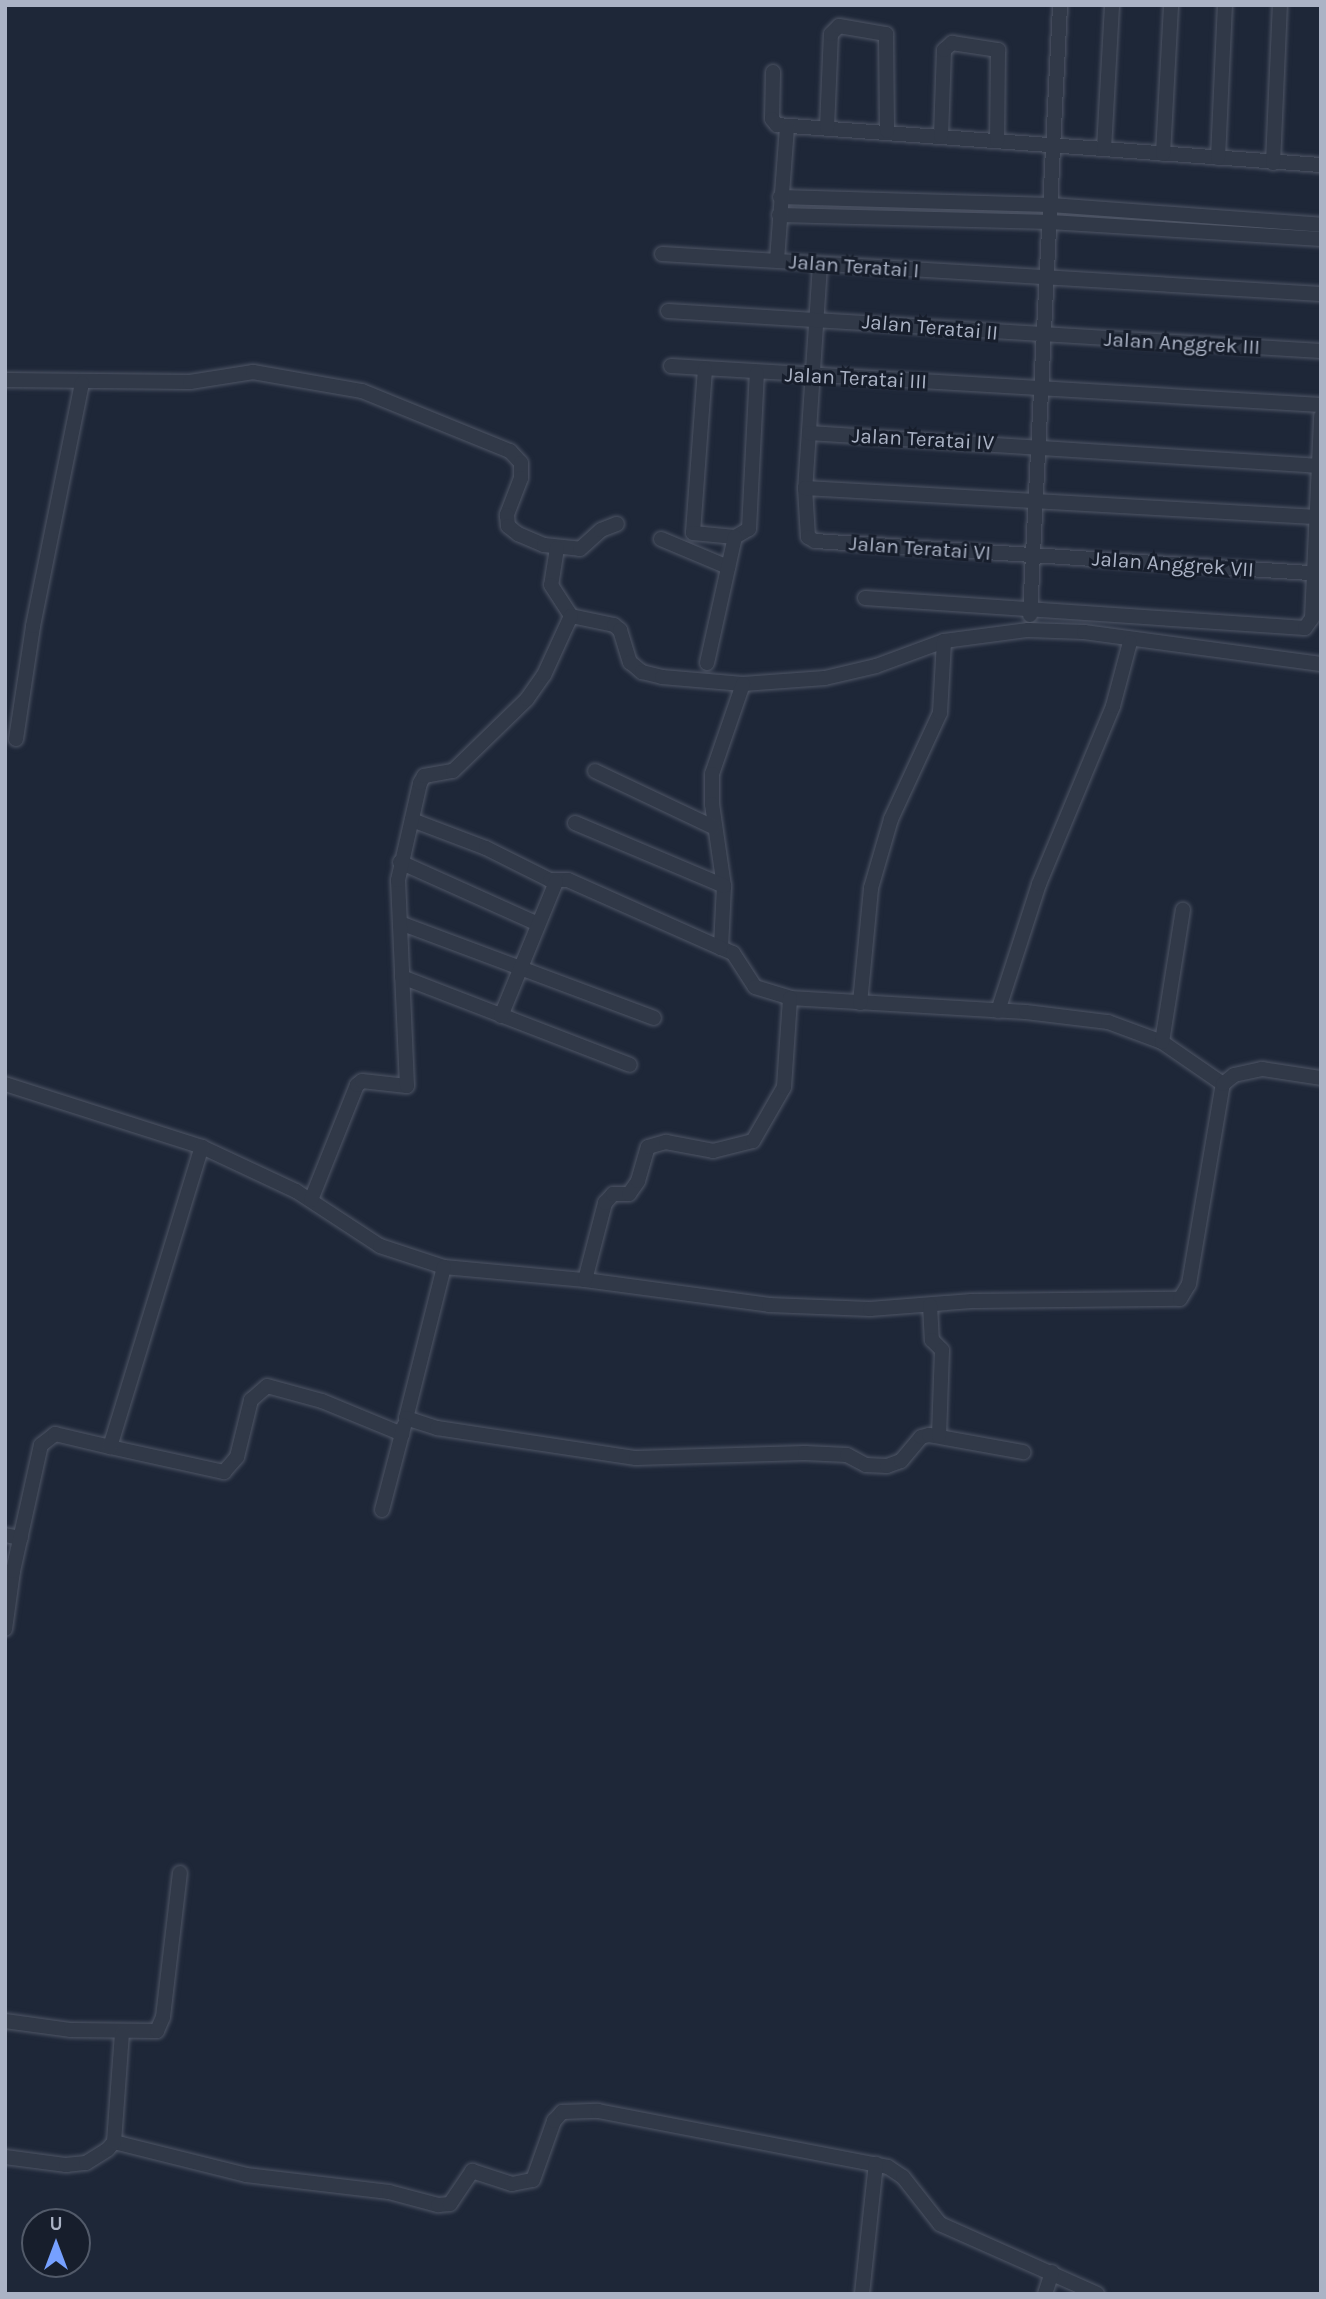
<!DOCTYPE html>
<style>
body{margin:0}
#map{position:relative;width:1326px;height:2299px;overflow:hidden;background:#1e2738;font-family:Karla,sans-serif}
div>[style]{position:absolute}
.roads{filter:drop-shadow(0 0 2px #4f5666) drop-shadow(0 0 2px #4f5666)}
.street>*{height:14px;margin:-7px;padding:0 7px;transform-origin:7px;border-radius:7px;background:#313948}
span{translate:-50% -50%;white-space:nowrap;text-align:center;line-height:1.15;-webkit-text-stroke:6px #171e2c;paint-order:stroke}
.street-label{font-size:21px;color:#abb3c5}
.frame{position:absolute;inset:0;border:7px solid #abb3c5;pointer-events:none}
.north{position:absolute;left:21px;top:2208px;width:70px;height:70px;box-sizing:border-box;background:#171e2c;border:2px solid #525a69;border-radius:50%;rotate:0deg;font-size:19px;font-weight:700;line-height:28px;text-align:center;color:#abb3c5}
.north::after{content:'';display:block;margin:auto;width:24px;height:32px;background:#76a0ff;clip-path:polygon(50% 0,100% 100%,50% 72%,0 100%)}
</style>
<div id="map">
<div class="roads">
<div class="street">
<i style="left:773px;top:72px;width:47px;rotate:91.2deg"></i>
<i style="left:772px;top:119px;width:8px;rotate:50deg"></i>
<i style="left:777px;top:125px;width:545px;rotate:4.21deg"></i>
<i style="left:827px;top:128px;width:94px;rotate:-87.6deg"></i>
<i style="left:831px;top:34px;width:11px;rotate:-45deg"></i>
<i style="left:839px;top:26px;width:48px;rotate:9.7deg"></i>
<i style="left:886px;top:34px;width:97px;rotate:89.4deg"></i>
<i style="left:941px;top:136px;width:86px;rotate:-88deg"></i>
<i style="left:944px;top:50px;width:11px;rotate:-41deg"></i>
<i style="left:952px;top:43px;width:47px;rotate:8.7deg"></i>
<i style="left:998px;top:50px;width:91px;rotate:90.6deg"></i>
<i style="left:1104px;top:149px;width:144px;rotate:-86.8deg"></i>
<i style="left:1163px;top:154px;width:149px;rotate:-86.9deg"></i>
<i style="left:1218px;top:158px;width:153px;rotate:-87.4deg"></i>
<i style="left:1273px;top:163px;width:158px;rotate:-87.5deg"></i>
<i style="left:780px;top:197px;width:271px;rotate:1.7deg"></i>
<i style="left:1051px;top:205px;width:271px;rotate:4.2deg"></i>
<i style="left:779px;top:215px;width:271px;rotate:1.5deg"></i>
<i style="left:1050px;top:222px;width:272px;rotate:3.6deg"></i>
<i style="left:662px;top:254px;width:660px;rotate:3.47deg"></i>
<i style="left:777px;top:260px;width:133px;rotate:-85.7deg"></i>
<i style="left:820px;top:265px;width:224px;rotate:93.8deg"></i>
<i style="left:805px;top:488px;width:49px;rotate:86.5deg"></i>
<i style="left:808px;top:537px;width:8px;rotate:30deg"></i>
<i style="left:815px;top:541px;width:499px;rotate:3.7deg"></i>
<i style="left:668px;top:311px;width:654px;rotate:3.51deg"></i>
<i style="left:671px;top:366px;width:651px;rotate:3.43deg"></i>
<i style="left:705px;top:369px;width:164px;rotate:94.2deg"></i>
<i style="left:693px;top:533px;width:42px;rotate:5.4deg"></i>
<i style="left:735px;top:537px;width:16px;rotate:-30deg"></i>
<i style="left:749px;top:529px;width:156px;rotate:-87.1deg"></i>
<i style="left:5px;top:380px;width:185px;rotate:0.6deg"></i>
<i style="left:190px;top:382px;width:64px;rotate:-9deg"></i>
<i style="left:253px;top:372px;width:111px;rotate:9.9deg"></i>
<i style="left:362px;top:391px;width:160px;rotate:22.1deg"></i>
<i style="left:510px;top:451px;width:16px;rotate:47deg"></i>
<i style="left:521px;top:463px;width:15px;rotate:90deg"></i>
<i style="left:521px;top:478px;width:40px;rotate:111deg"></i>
<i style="left:507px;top:515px;width:11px;rotate:85deg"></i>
<i style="left:508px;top:526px;width:13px;rotate:39deg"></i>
<i style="left:518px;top:534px;width:28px;rotate:23deg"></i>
<i style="left:544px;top:545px;width:36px;rotate:6deg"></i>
<i style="left:580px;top:549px;width:28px;rotate:-42deg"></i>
<i style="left:601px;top:530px;width:17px;rotate:-21deg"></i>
<i style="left:809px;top:433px;width:511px;rotate:3.7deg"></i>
<i style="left:805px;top:488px;width:512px;rotate:3.25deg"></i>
<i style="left:661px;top:539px;width:73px;rotate:22.7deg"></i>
<i style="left:557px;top:548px;width:37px;rotate:99deg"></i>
<i style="left:551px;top:585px;width:37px;rotate:57deg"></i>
<i style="left:571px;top:616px;width:44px;rotate:11.8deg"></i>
<i style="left:614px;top:625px;width:8px;rotate:40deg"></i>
<i style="left:620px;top:630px;width:34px;rotate:73deg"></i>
<i style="left:630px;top:662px;width:16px;rotate:40deg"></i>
<i style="left:642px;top:672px;width:21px;rotate:14deg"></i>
<i style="left:662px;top:677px;width:81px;rotate:4.9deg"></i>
<i style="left:743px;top:684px;width:82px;rotate:-4.2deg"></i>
<i style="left:825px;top:678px;width:52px;rotate:-13.2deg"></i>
<i style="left:876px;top:666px;width:72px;rotate:-20.2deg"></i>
<i style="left:944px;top:641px;width:85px;rotate:-7.5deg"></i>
<i style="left:1028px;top:630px;width:56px;rotate:2deg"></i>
<i style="left:1084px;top:632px;width:239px;rotate:7.7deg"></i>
<i style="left:865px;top:598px;width:441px;rotate:3.9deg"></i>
<i style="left:1305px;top:628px;width:12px;rotate:-55deg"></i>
<i style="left:1312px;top:618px;width:202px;rotate:-87.4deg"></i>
<i style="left:1030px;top:615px;width:611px;rotate:-87.18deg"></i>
<i style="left:707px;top:663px;width:129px;rotate:-77.5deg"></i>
<i style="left:743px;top:684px;width:95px;rotate:109deg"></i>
<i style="left:712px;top:774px;width:30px;rotate:90deg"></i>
<i style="left:712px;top:804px;width:83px;rotate:81.7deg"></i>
<i style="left:724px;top:886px;width:62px;rotate:92.8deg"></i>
<i style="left:721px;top:948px;width:13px;rotate:23deg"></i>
<i style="left:733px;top:953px;width:40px;rotate:57.1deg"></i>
<i style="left:755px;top:987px;width:37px;rotate:17deg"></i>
<i style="left:790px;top:998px;width:236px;rotate:3.4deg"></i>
<i style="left:1026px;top:1012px;width:83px;rotate:7deg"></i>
<i style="left:1108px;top:1022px;width:58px;rotate:20.3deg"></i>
<i style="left:1162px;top:1042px;width:74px;rotate:34.5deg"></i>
<i style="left:16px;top:739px;width:114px;rotate:-81.4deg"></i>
<i style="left:33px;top:626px;width:248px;rotate:-78.6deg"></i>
<i style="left:595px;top:771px;width:131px;rotate:25.4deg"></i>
<i style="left:412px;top:820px;width:79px;rotate:20.7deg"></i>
<i style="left:486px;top:848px;width:72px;rotate:26.6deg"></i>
<i style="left:550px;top:880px;width:18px"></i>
<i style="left:568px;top:880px;width:167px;rotate:24deg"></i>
<i style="left:575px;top:823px;width:162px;rotate:22.9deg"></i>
<i style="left:400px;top:862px;width:151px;rotate:24.2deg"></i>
<i style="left:400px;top:923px;width:271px;rotate:20.5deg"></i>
<i style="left:402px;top:977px;width:244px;rotate:21.1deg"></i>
<i style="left:860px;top:1003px;width:116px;rotate:-84.5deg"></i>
<i style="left:871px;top:888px;width:72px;rotate:-73.8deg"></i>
<i style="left:891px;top:819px;width:117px;rotate:-65.2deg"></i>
<i style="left:940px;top:713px;width:72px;rotate:-86.8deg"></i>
<i style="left:998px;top:1011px;width:133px;rotate:-72.1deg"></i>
<i style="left:1039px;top:884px;width:193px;rotate:-67.4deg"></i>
<i style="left:1113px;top:706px;width:66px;rotate:-75.1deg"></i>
<i style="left:501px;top:1016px;width:145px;rotate:-67.7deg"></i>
<i style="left:1162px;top:1042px;width:134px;rotate:-81deg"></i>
<i style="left:5px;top:1084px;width:207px;rotate:17.7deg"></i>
<i style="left:202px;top:1147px;width:104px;rotate:25.1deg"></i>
<i style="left:296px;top:1191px;width:100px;rotate:33.2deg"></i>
<i style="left:380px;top:1246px;width:67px;rotate:18.2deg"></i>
<i style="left:444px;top:1267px;width:142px;rotate:5.3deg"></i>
<i style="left:585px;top:1280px;width:186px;rotate:7.7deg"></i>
<i style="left:769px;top:1305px;width:101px;rotate:2.3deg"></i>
<i style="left:870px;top:1309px;width:102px;rotate:-4.5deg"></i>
<i style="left:972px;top:1301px;width:208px;rotate:-0.6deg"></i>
<i style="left:1180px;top:1299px;width:17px;rotate:-59deg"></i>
<i style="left:1189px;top:1284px;width:203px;rotate:-80.4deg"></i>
<i style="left:1223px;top:1084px;width:14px;rotate:-39deg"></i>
<i style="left:1234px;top:1075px;width:29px;rotate:-12deg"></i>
<i style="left:1262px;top:1069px;width:60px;rotate:8.7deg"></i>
<i style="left:311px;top:1200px;width:124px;rotate:-68.2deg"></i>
<i style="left:357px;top:1085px;width:6px;rotate:-39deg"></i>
<i style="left:362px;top:1081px;width:45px;rotate:6.3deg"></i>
<i style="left:407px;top:1086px;width:206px;rotate:-92.5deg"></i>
<i style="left:398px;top:880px;width:99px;rotate:-77.2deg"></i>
<i style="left:420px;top:783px;width:8px;rotate:-60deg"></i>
<i style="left:424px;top:776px;width:29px;rotate:-10deg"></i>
<i style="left:453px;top:771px;width:103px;rotate:-44.2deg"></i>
<i style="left:527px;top:699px;width:29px;rotate:-55deg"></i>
<i style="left:544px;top:675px;width:65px;rotate:-65.4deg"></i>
<i style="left:444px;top:1267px;width:156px;rotate:104.1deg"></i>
<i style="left:406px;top:1418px;width:33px;rotate:18deg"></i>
<i style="left:437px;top:1428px;width:201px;rotate:8.6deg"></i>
<i style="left:636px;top:1458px;width:169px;rotate:-1.7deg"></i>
<i style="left:805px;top:1453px;width:42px;rotate:2.7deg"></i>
<i style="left:847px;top:1455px;width:21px;rotate:28deg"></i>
<i style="left:866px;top:1465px;width:21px;rotate:3deg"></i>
<i style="left:887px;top:1466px;width:15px;rotate:-20deg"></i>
<i style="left:901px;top:1461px;width:31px;rotate:-50deg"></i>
<i style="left:921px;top:1437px;width:8px;rotate:-14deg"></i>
<i style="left:929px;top:1435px;width:96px;rotate:10.3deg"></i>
<i style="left:585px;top:1280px;width:80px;rotate:-75.4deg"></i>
<i style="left:605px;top:1203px;width:12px;rotate:-48deg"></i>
<i style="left:613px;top:1194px;width:16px"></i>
<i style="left:629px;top:1194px;width:16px;rotate:-55deg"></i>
<i style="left:638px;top:1181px;width:35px;rotate:-74deg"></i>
<i style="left:648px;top:1147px;width:19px;rotate:-16deg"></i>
<i style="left:666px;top:1142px;width:48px;rotate:10.8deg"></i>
<i style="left:713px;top:1151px;width:41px;rotate:-14deg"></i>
<i style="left:753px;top:1141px;width:62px;rotate:-60.1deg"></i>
<i style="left:784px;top:1087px;width:89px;rotate:-86.1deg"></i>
<i style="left:930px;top:1305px;width:35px;rotate:87deg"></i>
<i style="left:932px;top:1340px;width:14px;rotate:45deg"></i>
<i style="left:942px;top:1350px;width:86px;rotate:92deg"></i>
<i style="left:110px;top:1447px;width:117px;rotate:12.4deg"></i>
<i style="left:224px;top:1472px;width:20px;rotate:-49deg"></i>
<i style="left:237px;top:1457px;width:59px;rotate:-76.2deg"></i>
<i style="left:251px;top:1400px;width:21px;rotate:-41deg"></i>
<i style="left:267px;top:1386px;width:57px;rotate:15.3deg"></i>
<i style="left:322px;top:1401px;width:87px;rotate:22.4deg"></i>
<i style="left:382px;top:1510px;width:87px;rotate:-75.3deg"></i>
<i style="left:5px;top:1535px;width:16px;rotate:11deg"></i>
<i style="left:5px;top:1629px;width:59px;rotate:-82.1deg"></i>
<i style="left:13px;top:1571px;width:129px;rotate:-77.5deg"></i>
<i style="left:41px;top:1445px;width:18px;rotate:-38deg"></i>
<i style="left:55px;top:1434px;width:57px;rotate:13.3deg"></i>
<i style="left:110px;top:1447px;width:314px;rotate:-73deg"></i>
<i style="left:5px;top:2021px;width:67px;rotate:7.8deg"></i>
<i style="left:71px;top:2030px;width:86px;rotate:0.7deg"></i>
<i style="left:157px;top:2031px;width:15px;rotate:-67deg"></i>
<i style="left:163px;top:2017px;width:145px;rotate:-83.3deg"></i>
<i style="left:114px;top:2142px;width:136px;rotate:14deg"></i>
<i style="left:246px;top:2175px;width:144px;rotate:6.8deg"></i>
<i style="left:389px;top:2192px;width:51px;rotate:14.9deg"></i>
<i style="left:438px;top:2205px;width:12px;rotate:-5deg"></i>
<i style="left:450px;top:2204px;width:40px;rotate:-56deg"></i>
<i style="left:472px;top:2171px;width:42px;rotate:18deg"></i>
<i style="left:512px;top:2184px;width:21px;rotate:-11deg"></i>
<i style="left:533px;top:2180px;width:63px;rotate:-70.4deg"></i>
<i style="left:554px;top:2121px;width:12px;rotate:-48deg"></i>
<i style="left:562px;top:2112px;width:36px;rotate:-2deg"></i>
<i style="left:598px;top:2111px;width:295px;rotate:10.9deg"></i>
<i style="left:888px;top:2167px;width:18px;rotate:34deg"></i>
<i style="left:903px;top:2177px;width:60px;rotate:51.8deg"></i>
<i style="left:940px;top:2224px;width:172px;rotate:24deg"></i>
<i style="left:5px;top:2157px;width:62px;rotate:7.5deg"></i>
<i style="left:66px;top:2165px;width:20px;rotate:-6deg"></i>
<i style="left:86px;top:2163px;width:26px;rotate:-32deg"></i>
<i style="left:108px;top:2149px;width:9px;rotate:-49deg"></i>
<i style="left:114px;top:2142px;width:109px;rotate:-85.8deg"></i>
<i style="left:862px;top:2294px;width:131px;rotate:-83.9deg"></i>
<i style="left:1045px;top:2294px;width:23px;rotate:-72deg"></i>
</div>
</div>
<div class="street-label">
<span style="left:854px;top:266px;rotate:4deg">Jalan Teratai I</span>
<span style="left:930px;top:327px;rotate:5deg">Jalan Teratai II</span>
<span style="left:1182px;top:343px;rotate:3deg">Jalan Anggrek III</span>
<span style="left:856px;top:378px;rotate:3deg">Jalan Teratai III</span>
<span style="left:923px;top:439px;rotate:3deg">Jalan Teratai IV</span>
<span style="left:920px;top:548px;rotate:4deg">Jalan Teratai VI</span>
<span style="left:1173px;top:564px;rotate:4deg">Jalan Anggrek VII</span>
</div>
<div class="frame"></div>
<div class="north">U</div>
</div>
